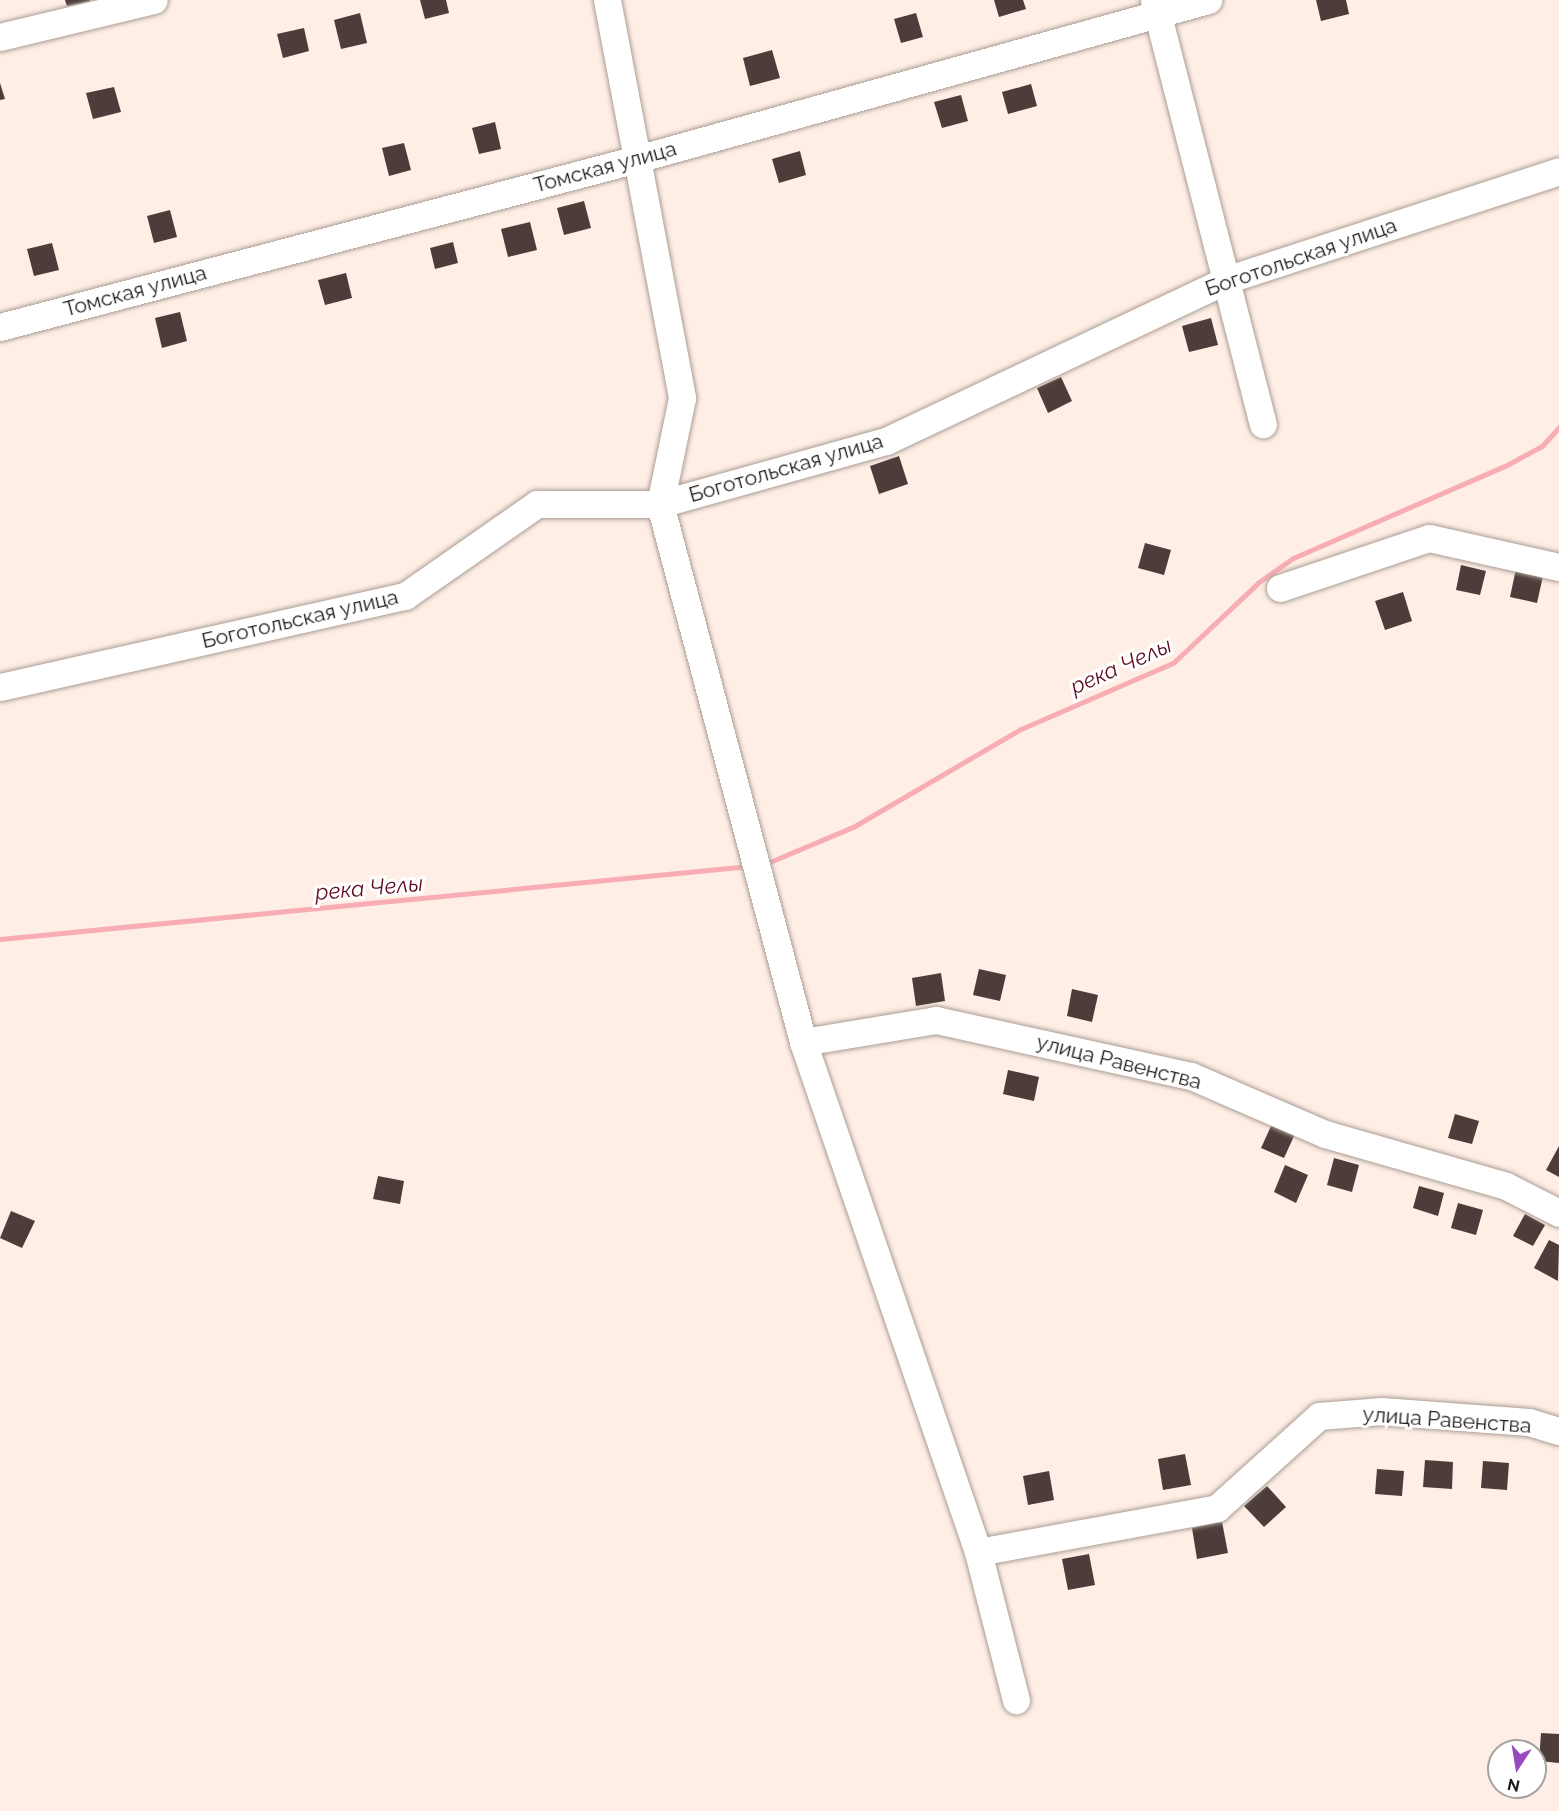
<!DOCTYPE html>
<meta charset="utf-8">
<style>
body{margin:0}
#map{position:relative;width:1559px;height:1811px;overflow:hidden;background:#feeee5;font-family:Raleway,sans-serif}
div>[style]{position:absolute}
.stream>*{height:5px;margin:-2.5px;padding:0 2.5px;transform-origin:2.5px;border-radius:2.5px;background:#f8adb4}
.building>*{inset:0;background:#4c3d3a}
.roads{filter:drop-shadow(0 0 2px #ab9d94) drop-shadow(0 0 2px #ab9d94)}
.minor>*{height:27px;margin:-13.5px;padding:0 13.5px;transform-origin:13.5px;border-radius:13.5px;background:#fff}
span{translate:-50% -50%;white-space:nowrap;text-align:center;line-height:1.15;-webkit-text-stroke:6px #fff;paint-order:stroke}
.street-label{font-size:21px;color:#1e1915}
.water-label{font-size:22px;color:#5d0c21;font-style:italic}
.north{position:absolute;left:1487px;top:1739px;width:60px;height:60px;box-sizing:border-box;background:#fff;border:2px solid #a5a3a1;border-radius:50%;rotate:192deg;font-size:16px;font-weight:700;line-height:24px;text-align:center;color:#1e1915}
.north::after{content:'';display:block;margin:auto;width:21px;height:27px;background:#984bbd;clip-path:polygon(50% 0,100% 100%,50% 72%,0 100%)}
</style>
<div id="map">
<div class="stream">
<i style="left:772px;top:861px;width:88px;rotate:-22.8deg"></i>
<i style="left:853px;top:827px;width:194px;rotate:-30.3deg"></i>
<i style="left:1021px;top:729px;width:166px;rotate:-23.5deg"></i>
<i style="left:1173px;top:663px;width:118px;rotate:-43.3deg"></i>
<i style="left:1259px;top:582px;width:42px;rotate:-35.2deg"></i>
<i style="left:1293px;top:558px;width:231px;rotate:-23.5deg"></i>
<i style="left:1505px;top:466px;width:42px;rotate:-28.4deg"></i>
<i style="left:1542px;top:446px;width:25px;rotate:-48deg"></i>
<i style="left:0;top:939px;width:743px;rotate:-5.56deg"></i>
</div>
<div class="building">
<i style="clip-path:polygon(65px 0,90px 0,90px 1px,67px 6px)"></i>
<i style="clip-path:polygon(420px 0,446px 0,449px 13px,425px 19px)"></i>
<i style="clip-path:polygon(994px 0,1023px 0,1026px 9px,999px 17px)"></i>
<i style="clip-path:polygon(1316px 0,1346px 0,1349px 14px,1321px 21px)"></i>
<i style="clip-path:polygon(360px 13px,367px 43px,341px 49px,334px 20px)"></i>
<i style="clip-path:polygon(916px 13px,923px 37px,901px 43px,894px 19px)"></i>
<i style="clip-path:polygon(304px 28px,309px 51px,283px 58px,277px 34px)"></i>
<i style="clip-path:polygon(772px 50px,780px 78px,750px 86px,743px 58px)"></i>
<i style="clip-path:polygon(0 83px,5px 99px,0 100px)"></i>
<i style="clip-path:polygon(1031px 84px,1037px 106px,1008px 114px,1002px 92px)"></i>
<i style="clip-path:polygon(114px 87px,121px 112px,93px 119px,86px 93px)"></i>
<i style="clip-path:polygon(961px 95px,968px 121px,942px 128px,934px 102px)"></i>
<i style="clip-path:polygon(495px 122px,501px 149px,479px 154px,472px 128px)"></i>
<i style="clip-path:polygon(404px 143px,411px 170px,389px 176px,382px 148px)"></i>
<i style="clip-path:polygon(800px 151px,806px 175px,779px 183px,772px 159px)"></i>
<i style="clip-path:polygon(584px 201px,591px 228px,564px 235px,557px 208px)"></i>
<i style="clip-path:polygon(170px 210px,177px 237px,154px 243px,147px 216px)"></i>
<i style="clip-path:polygon(530px 222px,537px 250px,508px 257px,501px 229px)"></i>
<i style="clip-path:polygon(453px 242px,458px 263px,435px 269px,430px 248px)"></i>
<i style="clip-path:polygon(52px 243px,59px 270px,34px 276px,27px 249px)"></i>
<i style="clip-path:polygon(346px 273px,352px 298px,325px 305px,318px 280px)"></i>
<i style="clip-path:polygon(180px 312px,187px 341px,162px 348px,155px 318px)"></i>
<i style="clip-path:polygon(1211px 318px,1218px 345px,1189px 352px,1182px 326px)"></i>
<i style="clip-path:polygon(1061px 377px,1072px 401px,1048px 413px,1037px 388px)"></i>
<i style="clip-path:polygon(899px 456px,908px 484px,879px 494px,870px 466px)"></i>
<i style="clip-path:polygon(1145px 543px,1171px 550px,1164px 575px,1138px 568px)"></i>
<i style="clip-path:polygon(1461px 565px,1486px 571px,1480px 595px,1456px 590px)"></i>
<i style="clip-path:polygon(1516px 569px,1543px 576px,1537px 603px,1510px 597px)"></i>
<i style="clip-path:polygon(1403px 592px,1412px 621px,1385px 630px,1375px 601px)"></i>
<i style="clip-path:polygon(979px 969px,1006px 975px,1000px 1001px,973px 995px)"></i>
<i style="clip-path:polygon(941px 973px,945px 1001px,916px 1006px,912px 978px)"></i>
<i style="clip-path:polygon(1072px 989px,1098px 995px,1092px 1022px,1067px 1016px)"></i>
<i style="clip-path:polygon(1008px 1070px,1039px 1077px,1034px 1101px,1003px 1094px)"></i>
<i style="clip-path:polygon(1455px 1114px,1479px 1121px,1472px 1144px,1448px 1138px)"></i>
<i style="clip-path:polygon(1272px 1124px,1295px 1134px,1284px 1158px,1261px 1148px)"></i>
<i style="clip-path:polygon(1559px 1146px,1559px 1177px,1546px 1170px)"></i>
<i style="clip-path:polygon(1334px 1158px,1359px 1165px,1352px 1192px,1327px 1185px)"></i>
<i style="clip-path:polygon(1285px 1165px,1308px 1175px,1296px 1203px,1274px 1192px)"></i>
<i style="clip-path:polygon(378px 1176px,404px 1181px,400px 1204px,373px 1199px)"></i>
<i style="clip-path:polygon(1419px 1186px,1444px 1193px,1438px 1216px,1413px 1208px)"></i>
<i style="clip-path:polygon(1458px 1203px,1483px 1210px,1476px 1235px,1451px 1228px)"></i>
<i style="clip-path:polygon(11px 1211px,35px 1221px,22px 1248px,0 1238px)"></i>
<i style="clip-path:polygon(1525px 1214px,1545px 1225px,1533px 1246px,1513px 1236px)"></i>
<i style="clip-path:polygon(1549px 1240px,1559px 1245px,1558px 1281px,1534px 1268px)"></i>
<i style="clip-path:polygon(1185px 1454px,1191px 1485px,1163px 1490px,1158px 1459px)"></i>
<i style="clip-path:polygon(1425px 1460px,1453px 1462px,1452px 1489px,1423px 1487px)"></i>
<i style="clip-path:polygon(1483px 1461px,1509px 1463px,1507px 1490px,1481px 1488px)"></i>
<i style="clip-path:polygon(1377px 1469px,1404px 1471px,1402px 1496px,1375px 1494px)"></i>
<i style="clip-path:polygon(1049px 1471px,1054px 1500px,1028px 1505px,1023px 1476px)"></i>
<i style="clip-path:polygon(1267px 1486px,1286px 1507px,1264px 1527px,1244px 1506px)"></i>
<i style="clip-path:polygon(1222px 1522px,1228px 1553px,1197px 1559px,1192px 1528px)"></i>
<i style="clip-path:polygon(1089px 1554px,1095px 1585px,1068px 1590px,1062px 1559px)"></i>
<i style="clip-path:polygon(1541px 1733px,1559px 1734px,1559px 1763px,1539px 1761px)"></i>
</div>
<div class="roads">
<div class="minor">
<i style="left:607px;top:0;width:405px;rotate:79.3deg"></i>
<i style="left:682px;top:398px;width:108px;rotate:101.7deg"></i>
<i style="left:660px;top:504px;width:557px;rotate:75.11deg"></i>
<i style="left:803px;top:1042px;width:539px;rotate:71.06deg"></i>
<i style="left:978px;top:1552px;width:153px;rotate:75.6deg"></i>
<i style="left:1154px;top:0;width:438px;rotate:75.6deg"></i>
<i style="left:0;top:37px;width:158px;rotate:-13.5deg"></i>
<i style="left:0;top:327px;width:659px;rotate:-14.77deg"></i>
<i style="left:637px;top:159px;width:593px;rotate:-15.56deg"></i>
<i style="left:1280px;top:588px;width:157px;rotate:-18.6deg"></i>
<i style="left:1429px;top:538px;width:133px;rotate:12.6deg"></i>
<i style="left:0;top:687px;width:415px;rotate:-12.7deg"></i>
<i style="left:405px;top:596px;width:161px;rotate:-34.9deg"></i>
<i style="left:537px;top:504px;width:123px"></i>
<i style="left:660px;top:504px;width:235px;rotate:-15.6deg"></i>
<i style="left:886px;top:441px;width:376px;rotate:-25.3deg"></i>
<i style="left:1226px;top:280px;width:350px;rotate:-18.1deg"></i>
<i style="left:803px;top:1042px;width:135px;rotate:-9.4deg"></i>
<i style="left:936px;top:1020px;width:261px;rotate:12.4deg"></i>
<i style="left:1191px;top:1076px;width:146px;rotate:23.4deg"></i>
<i style="left:1325px;top:1134px;width:188px;rotate:16deg"></i>
<i style="left:1506px;top:1186px;width:59px;rotate:27deg"></i>
<i style="left:978px;top:1552px;width:243px;rotate:-10.4deg"></i>
<i style="left:1217px;top:1508px;width:137px;rotate:-42deg"></i>
<i style="left:1319px;top:1416px;width:63px;rotate:-4.5deg"></i>
<i style="left:1382px;top:1411px;width:147px;rotate:4.3deg"></i>
<i style="left:1529px;top:1422px;width:31px;rotate:17deg"></i>
</div>
</div>
<div class="street-label">
<span style="left:605px;top:167px;rotate:-15deg">Томская улица</span>
<span style="left:1301px;top:257px;rotate:-19deg">Боготольская улица</span>
<span style="left:135px;top:291px;rotate:-15deg">Томская улица</span>
<span style="left:786px;top:468px;rotate:-16deg">Боготольская улица</span>
<span style="left:300px;top:619px;rotate:-13deg">Боготольская улица</span>
<span style="left:1119px;top:1062px;rotate:14deg">улица Равенства</span>
<span style="left:1447px;top:1420px;rotate:4deg">улица Равенства</span>
</div>
<div class="water-label">
<span style="left:1121px;top:666px;rotate:-24deg">река Челы</span>
<span style="left:369px;top:888px;rotate:-5deg">река Челы</span>
</div>
<div class="north">N</div>
</div>
